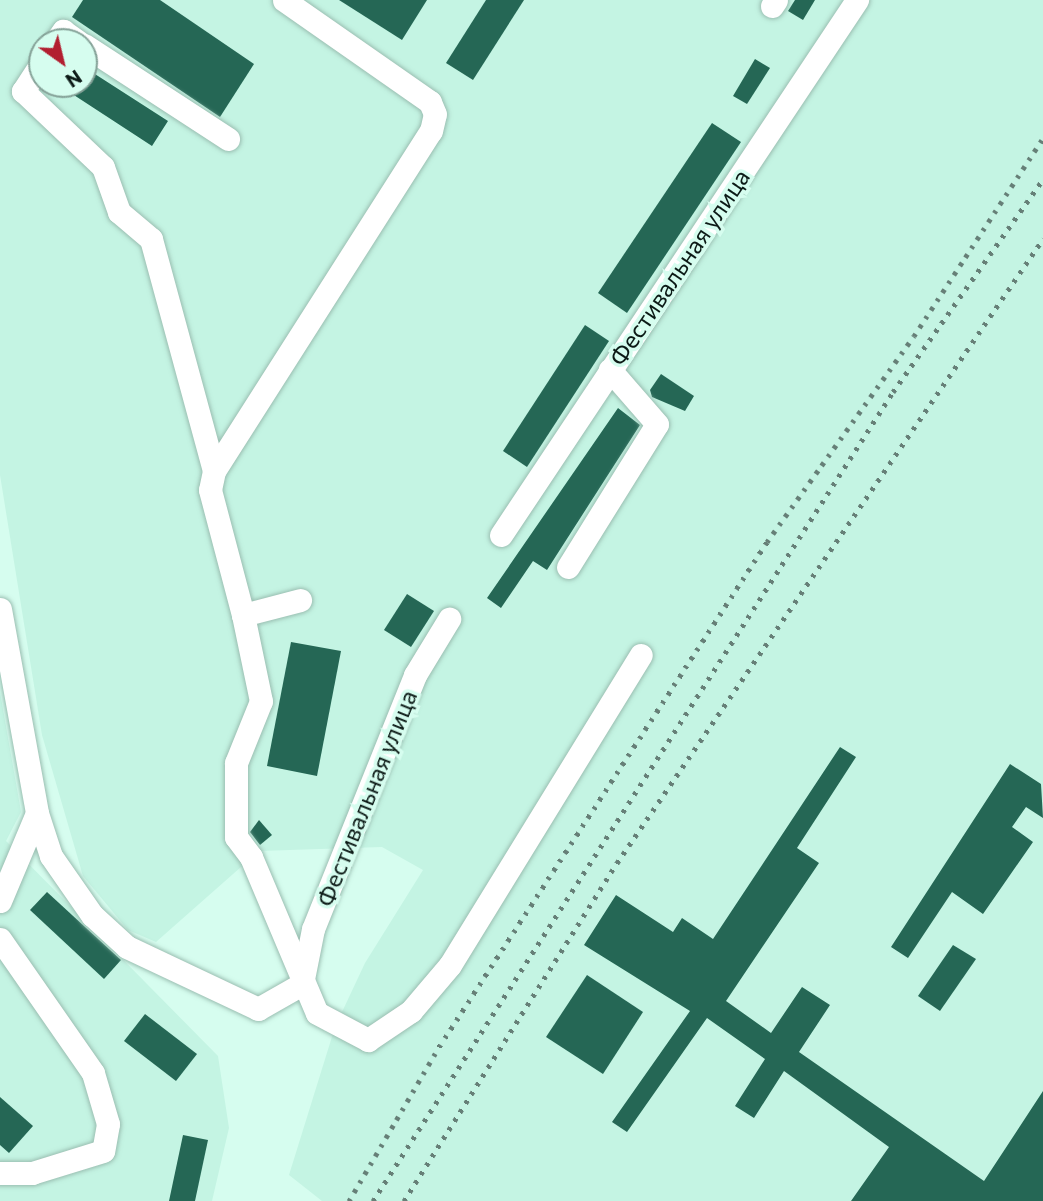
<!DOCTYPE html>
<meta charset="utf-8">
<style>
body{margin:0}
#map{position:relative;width:1043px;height:1201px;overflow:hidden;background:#d6fdef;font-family:Commissioner,sans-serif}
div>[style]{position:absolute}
.built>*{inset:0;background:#c4f4e3}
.building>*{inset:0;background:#256755}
.roads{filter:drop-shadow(0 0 2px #9abeb1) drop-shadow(0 0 2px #9abeb1)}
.minor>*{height:23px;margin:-11.5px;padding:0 11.5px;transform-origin:11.5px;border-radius:11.5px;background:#fff}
.rail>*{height:5px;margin-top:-2.5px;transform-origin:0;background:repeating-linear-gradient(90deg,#667f77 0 3.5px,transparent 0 10.5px)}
span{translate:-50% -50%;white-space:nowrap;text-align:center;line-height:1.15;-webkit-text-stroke:7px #d6fdef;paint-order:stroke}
.street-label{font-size:24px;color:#0c1a16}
.north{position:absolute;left:28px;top:28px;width:70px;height:70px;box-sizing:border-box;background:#d6fdef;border:2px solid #85a298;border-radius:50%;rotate:146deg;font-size:19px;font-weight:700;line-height:28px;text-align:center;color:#0c1a16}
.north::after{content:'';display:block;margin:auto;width:24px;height:32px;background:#b21f30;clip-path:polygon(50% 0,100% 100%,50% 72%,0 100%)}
</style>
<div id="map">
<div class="built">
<i style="clip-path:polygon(evenodd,0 0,1043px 0,1043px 1201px,322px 1201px,289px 1175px,335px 1027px,365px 963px,423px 870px,382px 847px,259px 851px,156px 942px,128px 930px,83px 876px,42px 735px,0 475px,0 0,42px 42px,84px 42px,84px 84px,42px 84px,42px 42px)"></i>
<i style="clip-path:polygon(0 692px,21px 812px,6px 841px,218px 1056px,229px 1128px,212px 1201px,0 1201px)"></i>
</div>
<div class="building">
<i style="clip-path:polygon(83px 0,160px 0,254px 64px,220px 117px,72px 17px)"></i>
<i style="clip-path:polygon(339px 0,427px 0,402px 40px)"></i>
<i style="clip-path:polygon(486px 0,524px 0,473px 80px,446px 63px)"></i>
<i style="clip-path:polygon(795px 0,815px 0,803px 20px,788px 11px)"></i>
<i style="clip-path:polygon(755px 59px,770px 68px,747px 104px,733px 96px)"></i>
<i style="clip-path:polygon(84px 67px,168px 121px,152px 146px,57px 84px,84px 84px)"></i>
<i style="clip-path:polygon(712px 123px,741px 142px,627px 313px,598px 293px)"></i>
<i style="clip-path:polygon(585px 325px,609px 341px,527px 467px,503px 451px)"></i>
<i style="clip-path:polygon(661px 374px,694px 396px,685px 411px,652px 397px,650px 390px)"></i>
<i style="clip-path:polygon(618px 408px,640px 425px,547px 570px,533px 561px,501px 608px,487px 598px)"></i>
<i style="clip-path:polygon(407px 594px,434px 611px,411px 647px,384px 630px)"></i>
<i style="clip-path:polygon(291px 642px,341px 651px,317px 776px,267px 766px)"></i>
<i style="clip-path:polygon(840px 747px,856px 757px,797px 848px,819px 863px,726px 1001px,771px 1033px,802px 987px,830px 1005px,799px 1052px,984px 1181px,1043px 1091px,1043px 1201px,851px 1201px,889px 1147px,784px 1071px,754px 1118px,735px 1106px,765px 1059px,707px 1018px,627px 1132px,612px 1122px,690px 1011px,584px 945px,616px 895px,673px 932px,682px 918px,713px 939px)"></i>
<i style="clip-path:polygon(1010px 764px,1041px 784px,1043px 818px,1026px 807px,1012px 827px,1033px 842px,983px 914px,952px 892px,908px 958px,891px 947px)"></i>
<i style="clip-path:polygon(259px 820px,272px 835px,260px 845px,250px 832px)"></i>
<i style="clip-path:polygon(47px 892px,121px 960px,104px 979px,30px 910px)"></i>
<i style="clip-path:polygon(953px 945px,976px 959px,940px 1011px,918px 996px)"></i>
<i style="clip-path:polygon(587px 975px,643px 1012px,603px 1074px,546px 1037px)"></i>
<i style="clip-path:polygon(145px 1014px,197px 1054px,176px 1081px,124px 1041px)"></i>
<i style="clip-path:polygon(0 1097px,33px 1126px,9px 1153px,0 1145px)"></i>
<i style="clip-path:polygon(183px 1135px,208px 1140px,195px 1201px,169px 1201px)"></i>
</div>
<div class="roads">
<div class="minor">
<i style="left:772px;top:6px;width:7px;rotate:-56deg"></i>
<i style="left:55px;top:42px;width:14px;rotate:-54deg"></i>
<i style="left:63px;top:31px;width:19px;rotate:35deg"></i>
<i style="left:84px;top:45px;width:172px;rotate:33.1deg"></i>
<i style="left:42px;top:62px;width:35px;rotate:123deg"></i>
<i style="left:23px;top:91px;width:110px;rotate:43.5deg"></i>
<i style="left:103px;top:167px;width:48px;rotate:70.4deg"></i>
<i style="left:119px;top:212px;width:42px;rotate:40.2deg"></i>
<i style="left:151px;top:239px;width:240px;rotate:74.8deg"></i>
<i style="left:214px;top:471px;width:19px;rotate:102deg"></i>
<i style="left:210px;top:490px;width:129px;rotate:75.2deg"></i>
<i style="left:243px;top:615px;width:59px;rotate:-14.7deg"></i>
<i style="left:214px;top:471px;width:403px;rotate:-57.5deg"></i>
<i style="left:431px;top:131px;width:17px;rotate:-77deg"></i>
<i style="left:435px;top:114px;width:13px;rotate:-113deg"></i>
<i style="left:430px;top:102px;width:178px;rotate:-145.1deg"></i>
<i style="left:501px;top:535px;width:643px;rotate:-56.36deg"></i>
<i style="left:568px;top:567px;width:168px;rotate:-58.1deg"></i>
<i style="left:657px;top:424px;width:72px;rotate:-131deg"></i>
<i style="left:0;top:609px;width:207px;rotate:79.7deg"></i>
<i style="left:37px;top:813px;width:45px;rotate:72deg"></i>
<i style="left:51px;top:856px;width:72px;rotate:55.2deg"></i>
<i style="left:92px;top:915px;width:47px;rotate:42.4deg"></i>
<i style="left:127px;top:947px;width:145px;rotate:25.3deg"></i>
<i style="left:258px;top:1009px;width:51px;rotate:-29.6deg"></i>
<i style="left:243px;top:615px;width:88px;rotate:78.2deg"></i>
<i style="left:261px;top:701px;width:67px;rotate:112deg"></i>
<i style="left:236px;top:763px;width:74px;rotate:90deg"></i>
<i style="left:236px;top:837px;width:25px;rotate:53deg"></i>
<i style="left:251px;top:857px;width:169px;rotate:67.1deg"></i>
<i style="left:317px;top:1013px;width:58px;rotate:27.9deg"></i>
<i style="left:368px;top:1040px;width:52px;rotate:-34deg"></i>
<i style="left:411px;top:1011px;width:60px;rotate:-49.7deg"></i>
<i style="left:450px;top:965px;width:364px;rotate:-58.4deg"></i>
<i style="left:0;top:901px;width:95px;rotate:-67.2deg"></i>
<i style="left:0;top:939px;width:163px;rotate:55.2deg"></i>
<i style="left:93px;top:1073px;width:53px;rotate:73.6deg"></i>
<i style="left:108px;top:1124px;width:27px;rotate:100deg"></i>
<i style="left:103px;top:1151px;width:74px;rotate:162.8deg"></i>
<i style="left:32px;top:1173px;width:32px;rotate:180deg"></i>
<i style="left:302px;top:984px;width:56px;rotate:-78.7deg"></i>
<i style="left:313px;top:929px;width:274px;rotate:-68.1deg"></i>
<i style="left:415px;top:675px;width:66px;rotate:-58.7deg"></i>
</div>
</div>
<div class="rail">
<i style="left:349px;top:1201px;width:178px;rotate:-59.7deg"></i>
<i style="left:439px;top:1047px;width:602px;rotate:-57deg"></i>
<i style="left:767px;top:542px;width:253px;rotate:-54.5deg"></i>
<i style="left:914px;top:336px;width:236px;rotate:-56.9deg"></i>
<i style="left:373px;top:1201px;width:962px;rotate:-57.27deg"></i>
<i style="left:893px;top:392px;width:261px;rotate:-54.8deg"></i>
<i style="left:404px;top:1201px;width:400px;rotate:-57.8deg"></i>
<i style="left:617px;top:863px;width:756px;rotate:-55.68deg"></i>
</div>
<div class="street-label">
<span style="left:679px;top:267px;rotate:-56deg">Фестивальная улица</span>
<span style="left:366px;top:798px;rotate:-68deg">Фестивальная улица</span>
</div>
<div class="north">N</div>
</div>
